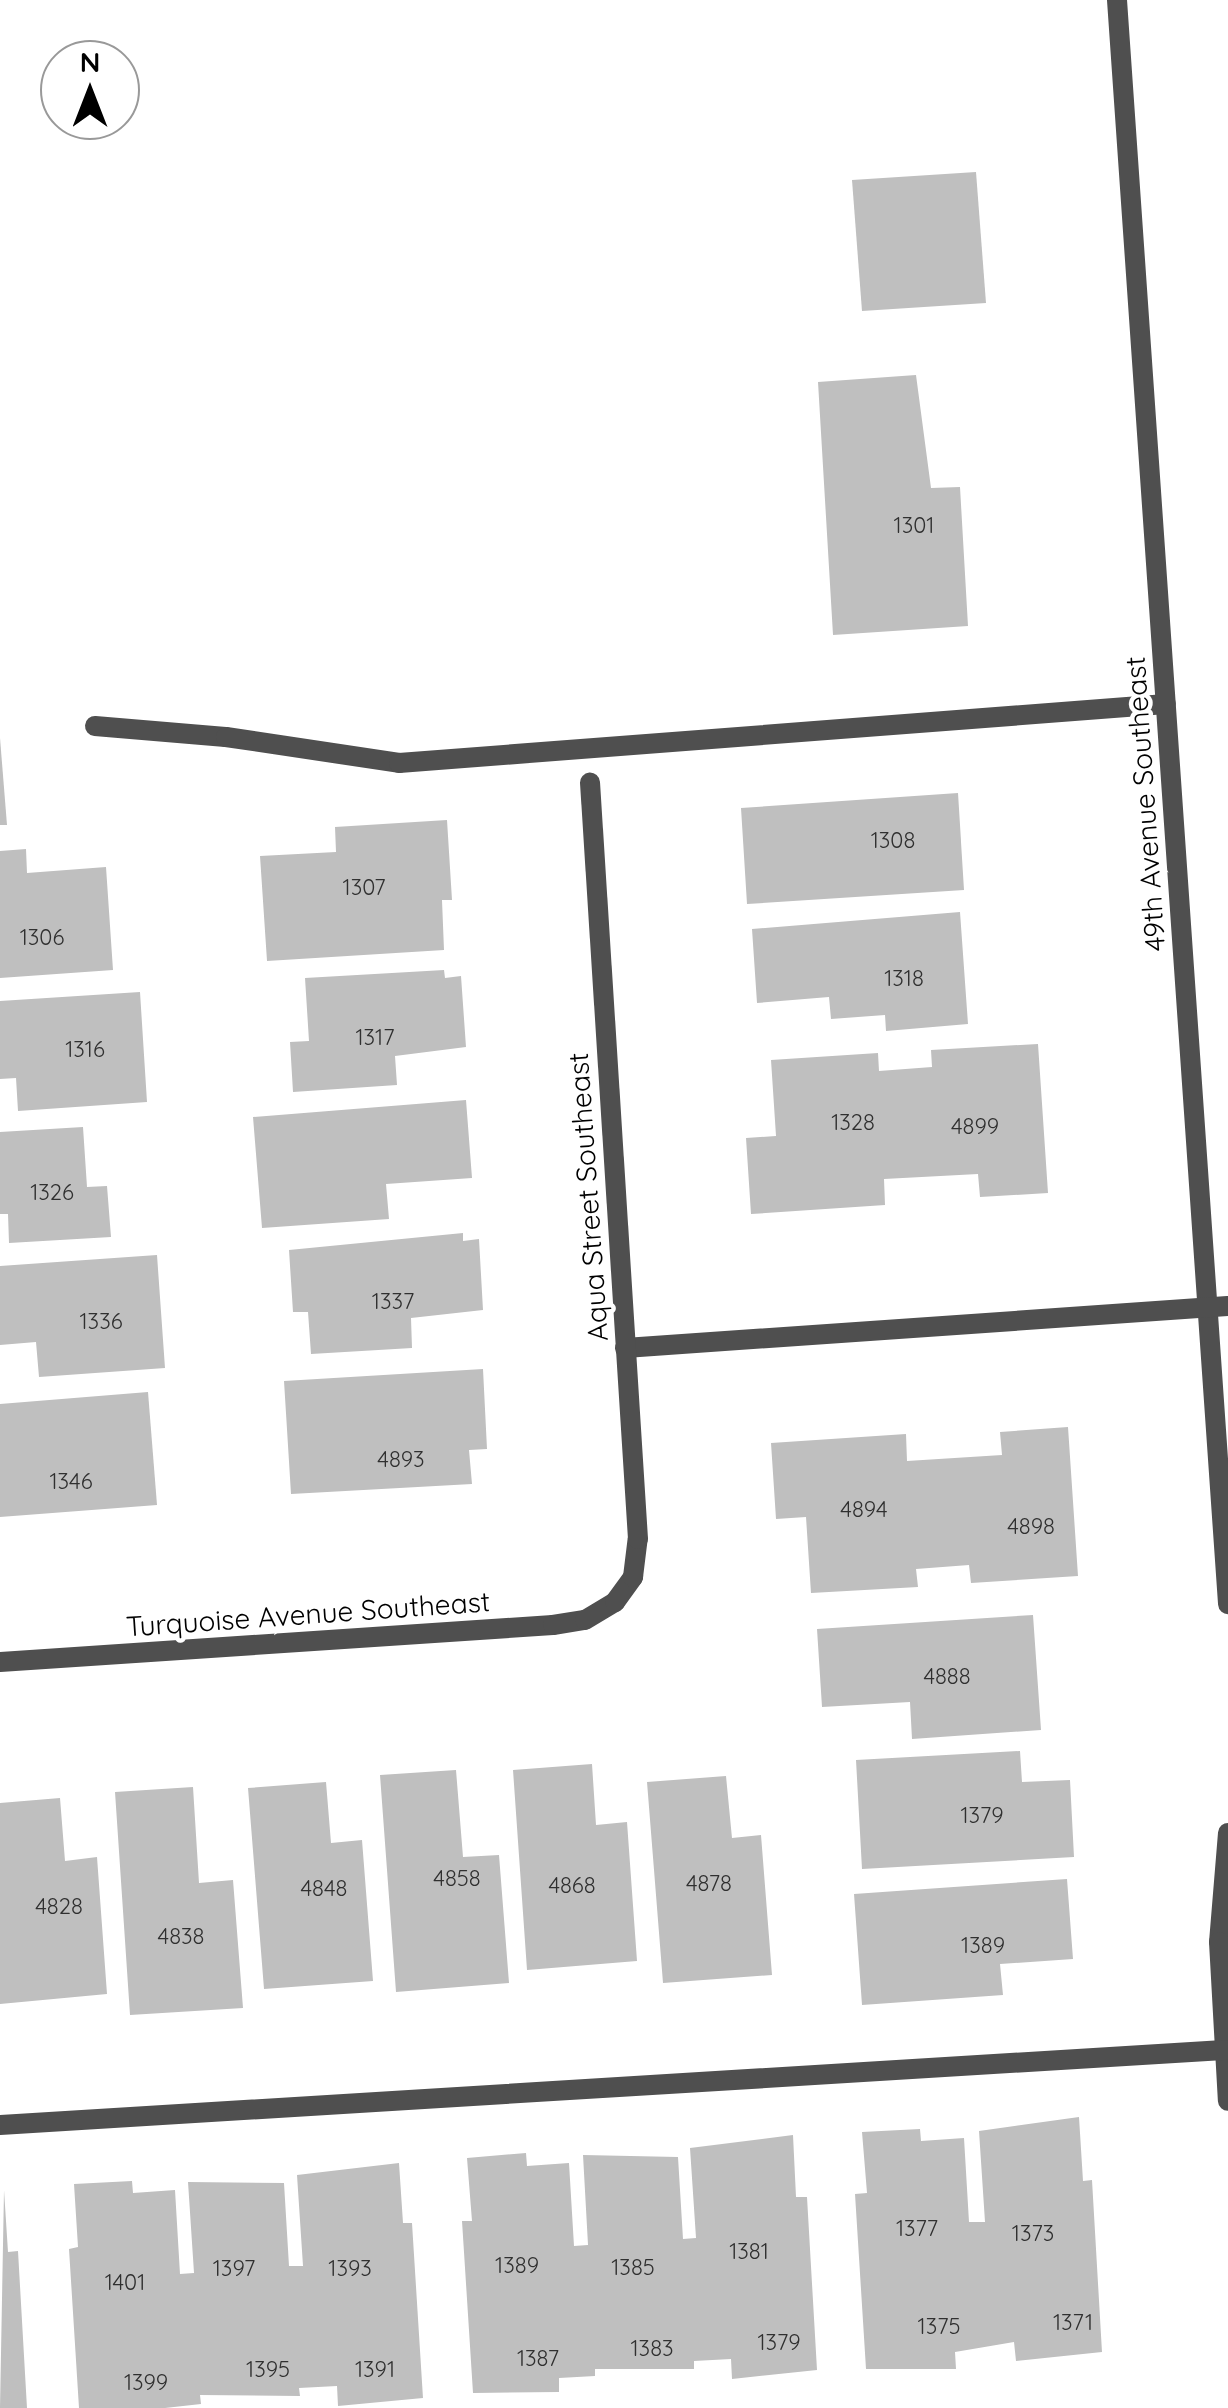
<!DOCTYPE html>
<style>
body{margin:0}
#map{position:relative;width:1228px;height:2408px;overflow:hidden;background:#fff;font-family:Quicksand,sans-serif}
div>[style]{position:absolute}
.building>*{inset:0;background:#bfbfbf}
.service>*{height:20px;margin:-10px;padding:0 10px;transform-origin:10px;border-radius:10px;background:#4f4f4f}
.minor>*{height:20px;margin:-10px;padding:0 10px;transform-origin:10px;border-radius:10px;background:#4f4f4f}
span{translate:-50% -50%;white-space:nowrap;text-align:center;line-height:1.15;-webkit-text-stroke:9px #fff;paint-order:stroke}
.number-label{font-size:22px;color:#303030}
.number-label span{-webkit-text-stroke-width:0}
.street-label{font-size:28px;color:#000}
.north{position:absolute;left:40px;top:40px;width:100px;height:100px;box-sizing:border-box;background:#fff;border:2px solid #999;border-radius:50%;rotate:0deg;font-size:28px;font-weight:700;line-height:40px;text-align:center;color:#000}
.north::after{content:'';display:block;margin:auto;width:35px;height:45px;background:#000;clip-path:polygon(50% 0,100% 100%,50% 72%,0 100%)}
</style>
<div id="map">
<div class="building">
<i style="clip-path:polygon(976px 172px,986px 303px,862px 311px,852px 180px)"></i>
<i style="clip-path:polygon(916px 375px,931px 488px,960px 487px,968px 626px,833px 635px,818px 382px)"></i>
<i style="clip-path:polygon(0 738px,7px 825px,0 825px)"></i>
<i style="clip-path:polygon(958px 793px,964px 890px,747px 904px,741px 808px)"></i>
<i style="clip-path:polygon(447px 820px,452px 900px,442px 900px,444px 950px,267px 961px,260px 856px,336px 852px,335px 827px)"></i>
<i style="clip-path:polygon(26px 849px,27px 873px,106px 867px,113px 970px,0 978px,0 851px)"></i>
<i style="clip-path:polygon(960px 912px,968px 1024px,886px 1031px,885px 1015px,831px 1019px,829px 997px,757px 1003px,752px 929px)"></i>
<i style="clip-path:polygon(444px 970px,445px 978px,461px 976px,466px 1047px,395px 1056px,397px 1085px,293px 1092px,290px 1042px,309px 1041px,305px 978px)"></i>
<i style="clip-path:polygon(140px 992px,147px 1102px,18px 1111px,16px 1078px,0 1079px,0 1001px)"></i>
<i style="clip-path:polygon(1038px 1044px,1048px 1193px,980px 1197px,978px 1174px,884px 1179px,885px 1205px,751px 1214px,746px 1138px,776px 1136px,771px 1060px,878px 1053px,879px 1071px,932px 1067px,931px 1050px)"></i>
<i style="clip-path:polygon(466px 1100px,472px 1178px,386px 1184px,389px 1219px,262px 1228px,253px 1117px)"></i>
<i style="clip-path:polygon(83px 1127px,87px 1187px,107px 1186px,111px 1237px,9px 1243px,8px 1214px,0 1214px,0 1132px)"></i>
<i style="clip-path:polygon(463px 1233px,463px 1241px,479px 1239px,483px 1310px,411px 1318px,412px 1348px,311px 1354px,308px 1312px,293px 1312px,289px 1250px)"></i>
<i style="clip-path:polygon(157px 1255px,165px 1368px,39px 1377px,36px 1342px,0 1345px,0 1266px)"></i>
<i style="clip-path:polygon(483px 1369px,487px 1449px,469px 1450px,472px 1484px,291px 1494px,284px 1381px)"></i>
<i style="clip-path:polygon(148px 1392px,157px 1505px,0 1517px,0 1404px)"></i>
<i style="clip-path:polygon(1068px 1427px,1078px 1576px,971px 1583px,969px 1565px,916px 1569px,918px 1587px,811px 1593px,806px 1517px,776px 1519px,771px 1443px,906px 1434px,907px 1461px,1002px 1455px,1000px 1432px)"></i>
<i style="clip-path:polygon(1033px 1615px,1041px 1730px,912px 1739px,910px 1702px,822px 1707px,817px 1629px)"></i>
<i style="clip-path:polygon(1020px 1751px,1022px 1782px,1070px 1780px,1074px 1857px,862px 1869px,856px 1760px)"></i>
<i style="clip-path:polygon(592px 1764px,596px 1825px,627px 1822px,637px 1961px,527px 1970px,513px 1770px)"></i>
<i style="clip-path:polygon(456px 1770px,463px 1857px,499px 1855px,509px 1983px,396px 1992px,380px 1775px)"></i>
<i style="clip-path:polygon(726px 1776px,732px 1838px,761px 1835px,772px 1975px,663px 1983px,647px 1782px)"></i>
<i style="clip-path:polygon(326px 1782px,331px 1843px,362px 1840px,373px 1981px,264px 1989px,248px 1788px)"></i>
<i style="clip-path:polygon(193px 1787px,199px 1883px,233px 1880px,243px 2008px,130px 2015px,115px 1792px)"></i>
<i style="clip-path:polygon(60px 1798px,65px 1861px,97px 1857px,107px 1994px,0 2004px,0 1803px)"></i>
<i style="clip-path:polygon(1067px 1879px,1073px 1959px,1000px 1964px,1003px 1995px,862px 2005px,854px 1894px)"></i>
<i style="clip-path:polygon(1079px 2117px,1083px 2181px,1092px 2180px,1102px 2352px,1016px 2361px,1014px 2342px,955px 2352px,956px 2369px,866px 2369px,855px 2194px,867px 2193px,862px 2132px,920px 2129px,921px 2141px,964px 2138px,969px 2222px,985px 2222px,979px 2131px)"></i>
<i style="clip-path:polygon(793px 2135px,796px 2197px,807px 2197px,817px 2370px,732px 2379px,731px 2359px,694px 2361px,694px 2369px,595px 2369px,595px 2376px,559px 2378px,559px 2392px,473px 2393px,462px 2221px,472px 2221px,467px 2158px,526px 2153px,527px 2166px,569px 2163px,574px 2246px,588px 2245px,583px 2155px,678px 2157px,683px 2239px,696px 2238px,690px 2148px)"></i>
<i style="clip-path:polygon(399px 2163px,403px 2223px,412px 2223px,423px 2398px,338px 2406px,337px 2386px,299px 2388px,300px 2396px,200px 2395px,201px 2404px,165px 2408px,79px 2408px,69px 2249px,78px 2247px,74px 2184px,132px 2181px,133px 2193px,175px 2190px,180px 2274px,194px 2273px,188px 2182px,284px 2183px,289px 2266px,303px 2266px,297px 2175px)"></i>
<i style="clip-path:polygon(4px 2190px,8px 2252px,18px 2251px,27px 2408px,0 2408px)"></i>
</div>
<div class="service">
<i style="left:95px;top:726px;width:131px;rotate:4.8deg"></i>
<i style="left:226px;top:737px;width:175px;rotate:8.5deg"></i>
<i style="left:399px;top:763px;width:769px;rotate:-4.4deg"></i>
</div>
<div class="minor">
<i style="left:1117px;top:0;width:1608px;rotate:86.04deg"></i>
<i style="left:625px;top:1348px;width:604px;rotate:-3.98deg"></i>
<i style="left:0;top:1662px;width:554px;rotate:-3.83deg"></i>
<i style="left:553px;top:1625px;width:32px;rotate:-9deg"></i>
<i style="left:585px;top:1620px;width:35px;rotate:-31deg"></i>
<i style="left:615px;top:1602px;width:31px;rotate:-54deg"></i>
<i style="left:633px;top:1577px;width:38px;rotate:-83deg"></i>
<i style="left:638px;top:1539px;width:758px;rotate:-93.63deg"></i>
<i style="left:1228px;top:1833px;width:109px;rotate:94.7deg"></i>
<i style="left:1219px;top:1942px;width:159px;rotate:86.8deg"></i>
<i style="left:0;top:2125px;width:1226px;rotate:-3.51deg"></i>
</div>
<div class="number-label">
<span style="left:914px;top:526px">1301</span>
<span style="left:893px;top:841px">1308</span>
<span style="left:364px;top:888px">1307</span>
<span style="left:42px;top:938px">1306</span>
<span style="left:904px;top:979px">1318</span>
<span style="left:375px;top:1038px">1317</span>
<span style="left:85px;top:1050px">1316</span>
<span style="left:853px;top:1123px">1328</span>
<span style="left:975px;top:1127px">4899</span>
<span style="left:52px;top:1193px">1326</span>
<span style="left:393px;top:1302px">1337</span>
<span style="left:101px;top:1322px">1336</span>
<span style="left:401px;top:1460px">4893</span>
<span style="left:71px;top:1482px">1346</span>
<span style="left:864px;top:1510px">4894</span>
<span style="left:1031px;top:1527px">4898</span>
<span style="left:947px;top:1677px">4888</span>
<span style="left:982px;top:1816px">1379</span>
<span style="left:457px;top:1879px">4858</span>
<span style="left:709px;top:1884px">4878</span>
<span style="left:572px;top:1886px">4868</span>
<span style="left:324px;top:1889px">4848</span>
<span style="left:59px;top:1907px">4828</span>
<span style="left:181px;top:1937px">4838</span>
<span style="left:983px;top:1946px">1389</span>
<span style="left:917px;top:2229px">1377</span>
<span style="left:1033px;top:2234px">1373</span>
<span style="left:749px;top:2252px">1381</span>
<span style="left:517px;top:2266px">1389</span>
<span style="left:633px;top:2268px">1385</span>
<span style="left:234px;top:2269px">1397</span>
<span style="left:350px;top:2269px">1393</span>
<span style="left:125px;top:2283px">1401</span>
<span style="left:1073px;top:2323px">1371</span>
<span style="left:939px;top:2327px">1375</span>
<span style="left:779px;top:2343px">1379</span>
<span style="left:652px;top:2349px">1383</span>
<span style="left:538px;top:2359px">1387</span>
<span style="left:268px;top:2370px">1395</span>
<span style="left:375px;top:2370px">1391</span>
<span style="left:146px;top:2383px">1399</span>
</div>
<div class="street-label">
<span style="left:1145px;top:804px;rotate:-94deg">49th Avenue Southeast</span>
<span style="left:588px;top:1197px;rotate:-94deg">Aqua Street Southeast</span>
<span style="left:308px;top:1614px;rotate:-4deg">Turquoise Avenue Southeast</span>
</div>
<div class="north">N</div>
</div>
